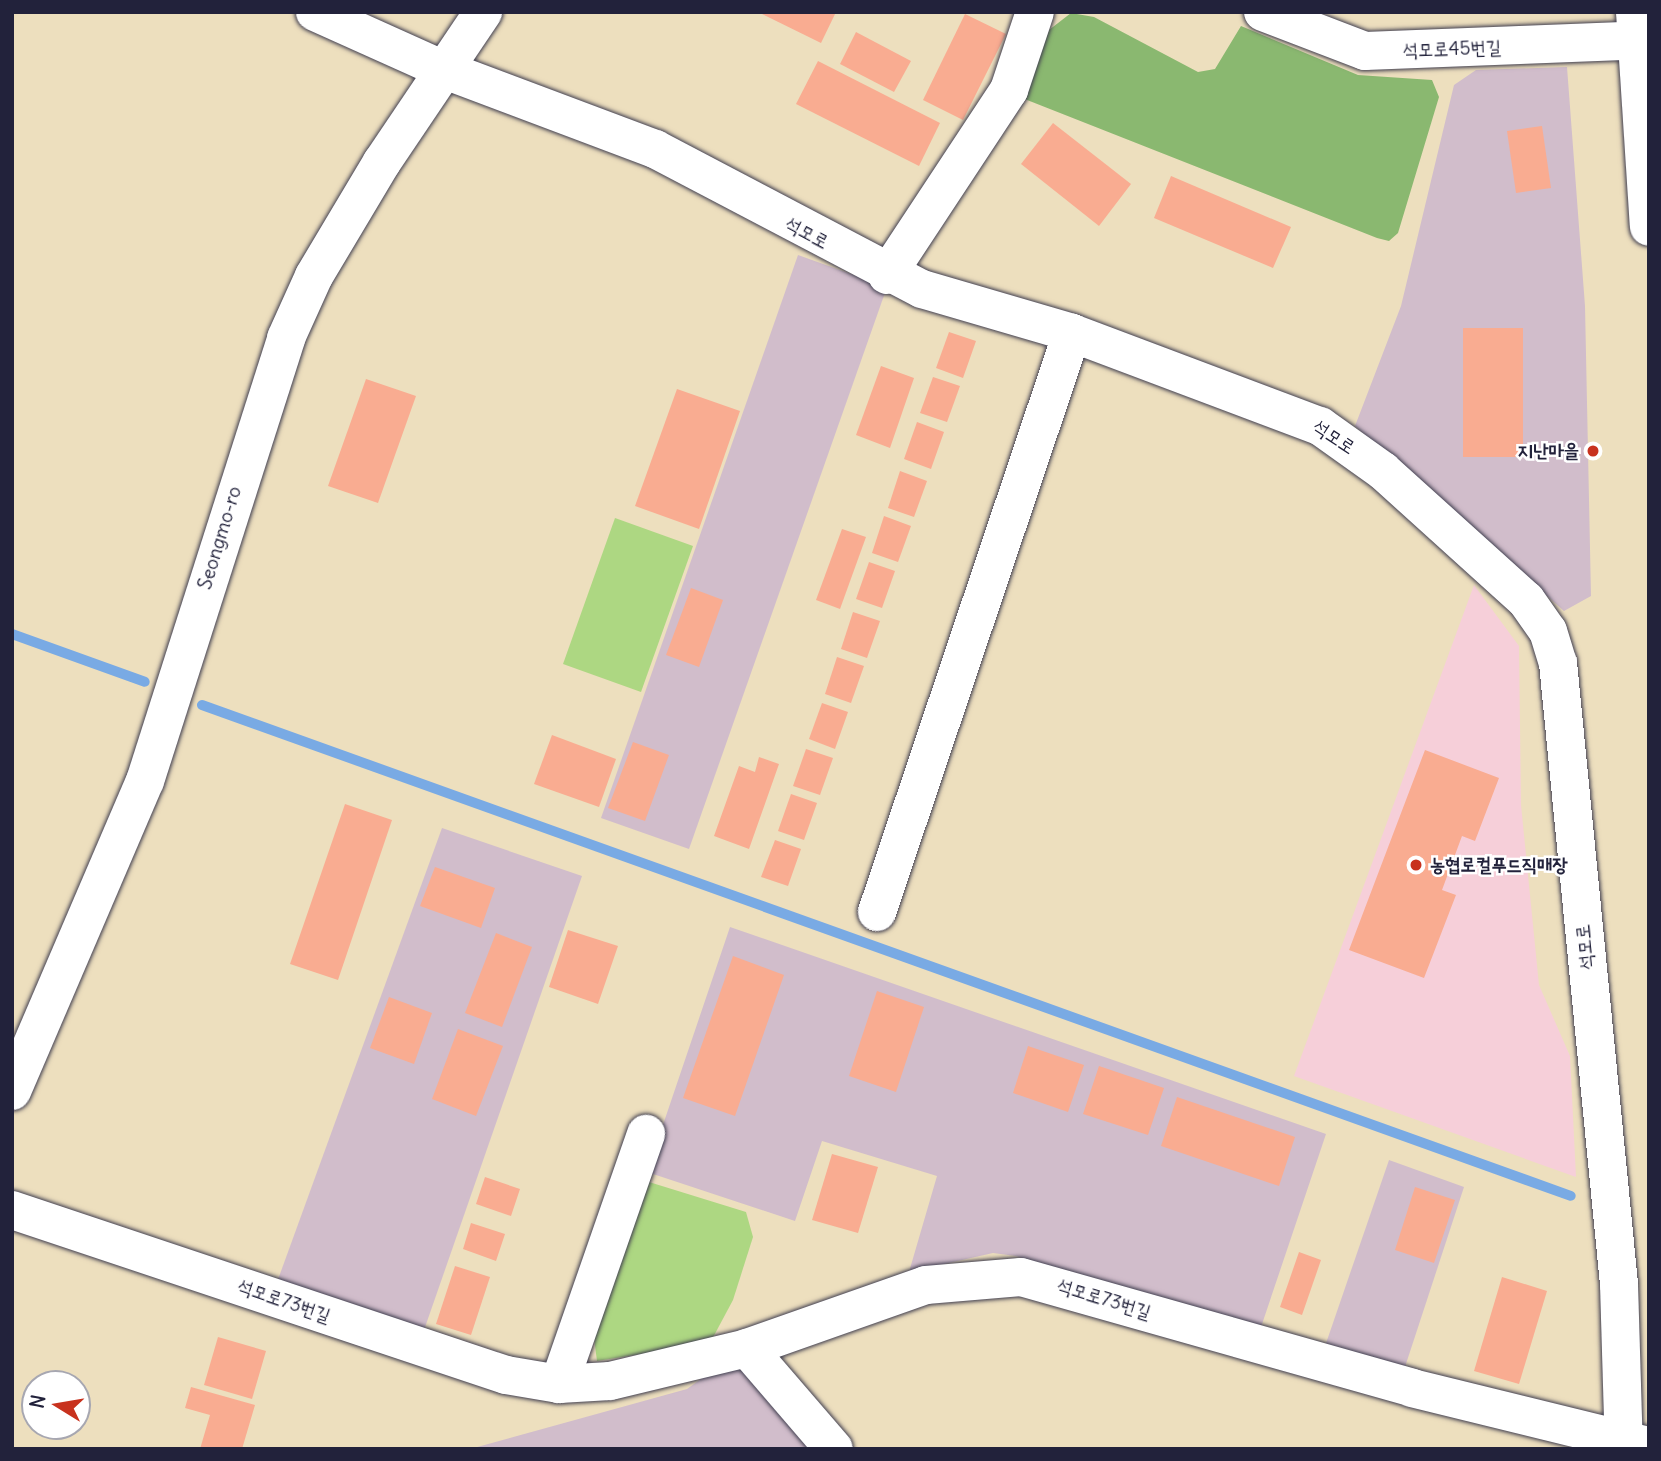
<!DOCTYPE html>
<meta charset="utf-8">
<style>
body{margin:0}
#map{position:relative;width:1661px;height:1461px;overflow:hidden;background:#eddfbe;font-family:Delius,"Poor Story",sans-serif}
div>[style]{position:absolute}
.built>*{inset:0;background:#f6cfd9}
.industrial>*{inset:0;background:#d1bdcb}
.green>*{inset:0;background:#add782}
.forest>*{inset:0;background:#8ab870}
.stream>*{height:10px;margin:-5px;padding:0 5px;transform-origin:5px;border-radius:5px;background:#79aae4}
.building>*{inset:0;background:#f9ac91}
.roads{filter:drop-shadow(0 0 2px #403e4f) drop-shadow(0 0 2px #403e4f)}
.minor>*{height:38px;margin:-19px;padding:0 19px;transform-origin:19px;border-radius:19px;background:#fff}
.dots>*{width:19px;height:19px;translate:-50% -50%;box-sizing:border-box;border:4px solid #fff;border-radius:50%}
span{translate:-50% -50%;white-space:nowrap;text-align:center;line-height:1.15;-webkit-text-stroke:5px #fff;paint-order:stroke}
.street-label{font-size:19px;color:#22223b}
.poi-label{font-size:19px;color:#22223b;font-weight:700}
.right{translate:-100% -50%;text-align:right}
.left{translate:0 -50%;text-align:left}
.frame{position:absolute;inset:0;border:14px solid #22223b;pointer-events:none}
.north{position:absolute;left:21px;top:1370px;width:70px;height:70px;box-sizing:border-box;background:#fff;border:2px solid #a7a7b1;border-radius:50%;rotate:281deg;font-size:19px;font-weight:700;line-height:28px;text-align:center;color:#22223b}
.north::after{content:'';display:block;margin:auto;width:24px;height:32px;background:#c8321e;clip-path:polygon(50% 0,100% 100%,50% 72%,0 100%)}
</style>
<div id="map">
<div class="built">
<i style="clip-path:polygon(1474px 585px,1519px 646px,1521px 805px,1539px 985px,1570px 1056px,1576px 1177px,1294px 1076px)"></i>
</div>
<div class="industrial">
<i style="clip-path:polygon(1567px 67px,1585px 306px,1591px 596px,1564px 611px,1355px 426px,1401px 306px,1454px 85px,1476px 70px)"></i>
<i style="clip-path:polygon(798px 255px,887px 287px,689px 849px,601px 818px)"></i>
<i style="clip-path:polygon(442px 828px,582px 876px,423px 1333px,276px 1285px)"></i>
<i style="clip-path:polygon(730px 927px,1326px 1134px,1259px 1333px,1016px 1256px,993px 1253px,909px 1272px,937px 1176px,822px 1141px,795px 1221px,647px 1172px)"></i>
<i style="clip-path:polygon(1389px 1160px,1464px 1187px,1403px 1373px,1323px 1352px)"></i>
<i style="clip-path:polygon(769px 1348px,847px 1449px,470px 1449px,687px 1389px,726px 1361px)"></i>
</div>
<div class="green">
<i style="clip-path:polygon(615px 518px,693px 546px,641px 692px,563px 664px)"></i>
<i style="clip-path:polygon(649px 1182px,746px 1212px,753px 1237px,733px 1300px,710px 1343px,597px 1361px,594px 1338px)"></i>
</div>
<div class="forest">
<i style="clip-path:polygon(1071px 13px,1094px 17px,1198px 72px,1215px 69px,1241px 26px,1358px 75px,1432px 80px,1439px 97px,1398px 233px,1389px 241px,1377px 238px,1022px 98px,1049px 30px)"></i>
</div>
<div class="stream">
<i style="left:12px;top:634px;width:141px;rotate:19.8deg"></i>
<i style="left:202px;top:705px;width:1454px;rotate:19.73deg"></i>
</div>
<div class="building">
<i style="clip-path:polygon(758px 12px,836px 12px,821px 43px)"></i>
<i style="clip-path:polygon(965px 14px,1006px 34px,963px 120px,923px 100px)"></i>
<i style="clip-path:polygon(856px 32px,911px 61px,894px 92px,840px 64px)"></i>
<i style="clip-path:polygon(818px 61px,940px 123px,919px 166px,796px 104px)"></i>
<i style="clip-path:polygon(1053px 123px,1131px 184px,1099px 226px,1021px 164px)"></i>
<i style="clip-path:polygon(1542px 126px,1551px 188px,1516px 193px,1507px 131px)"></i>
<i style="clip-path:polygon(1171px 176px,1291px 227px,1273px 268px,1154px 218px)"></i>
<i style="clip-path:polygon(1463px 328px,1523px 328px,1523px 457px,1463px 457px)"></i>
<i style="clip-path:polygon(949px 332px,976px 341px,963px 378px,936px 368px)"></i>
<i style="clip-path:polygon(881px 366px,914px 378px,890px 448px,856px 435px)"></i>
<i style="clip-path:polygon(933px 377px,960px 386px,947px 422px,920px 413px)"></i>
<i style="clip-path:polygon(366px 379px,416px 396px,378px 503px,328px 486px)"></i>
<i style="clip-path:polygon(677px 389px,740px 411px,699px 529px,635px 506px)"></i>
<i style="clip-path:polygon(917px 422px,944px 432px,931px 469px,904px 459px)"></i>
<i style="clip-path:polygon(900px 471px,927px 481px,914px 517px,888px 508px)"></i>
<i style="clip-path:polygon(884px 516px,911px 526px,898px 562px,872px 553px)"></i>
<i style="clip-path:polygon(842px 529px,866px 537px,840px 609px,816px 600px)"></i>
<i style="clip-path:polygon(869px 562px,895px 571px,882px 608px,856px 599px)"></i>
<i style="clip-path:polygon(691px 588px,723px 600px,699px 667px,666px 655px)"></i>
<i style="clip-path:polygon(853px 612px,880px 621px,867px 658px,841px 649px)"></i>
<i style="clip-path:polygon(837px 657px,864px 666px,851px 703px,825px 694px)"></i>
<i style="clip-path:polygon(822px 703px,848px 712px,835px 749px,809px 739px)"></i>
<i style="clip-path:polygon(552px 735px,616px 759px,599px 807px,534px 784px)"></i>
<i style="clip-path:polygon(633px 742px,669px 755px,645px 821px,608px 808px)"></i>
<i style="clip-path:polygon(806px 749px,833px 758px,820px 795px,793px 786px)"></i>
<i style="clip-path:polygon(1425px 750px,1499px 778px,1475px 841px,1462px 836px,1442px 890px,1456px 895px,1424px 978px,1349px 950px)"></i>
<i style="clip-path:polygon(759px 757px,779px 764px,749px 849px,714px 836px,739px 766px,755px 772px)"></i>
<i style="clip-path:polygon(791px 794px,817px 803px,804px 840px,778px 831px)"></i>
<i style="clip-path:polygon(345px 804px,392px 820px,338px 980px,290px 964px)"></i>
<i style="clip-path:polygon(775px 840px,801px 849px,788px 886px,761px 877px)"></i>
<i style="clip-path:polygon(435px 867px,495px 888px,481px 928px,420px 906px)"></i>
<i style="clip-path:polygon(568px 930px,618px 946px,598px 1004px,549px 987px)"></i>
<i style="clip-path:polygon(496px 933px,532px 947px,502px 1027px,465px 1013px)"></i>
<i style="clip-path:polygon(733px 956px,784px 975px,735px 1116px,683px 1098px)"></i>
<i style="clip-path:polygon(877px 991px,924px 1007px,896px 1092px,849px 1076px)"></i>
<i style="clip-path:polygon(389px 997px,432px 1013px,414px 1064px,370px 1048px)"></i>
<i style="clip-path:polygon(458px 1029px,503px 1046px,476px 1116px,432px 1099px)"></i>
<i style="clip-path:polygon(1028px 1046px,1084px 1065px,1068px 1112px,1013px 1093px)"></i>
<i style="clip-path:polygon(1099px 1066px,1164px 1088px,1148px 1135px,1083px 1114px)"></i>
<i style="clip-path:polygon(1177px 1097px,1295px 1137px,1279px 1186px,1161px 1146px)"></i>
<i style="clip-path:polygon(832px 1154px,878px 1167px,858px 1233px,812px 1220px)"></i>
<i style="clip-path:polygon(485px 1177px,520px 1189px,511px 1216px,476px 1204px)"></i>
<i style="clip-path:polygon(1415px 1187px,1455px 1200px,1434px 1263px,1395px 1250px)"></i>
<i style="clip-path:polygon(471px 1223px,505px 1234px,496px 1261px,463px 1249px)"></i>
<i style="clip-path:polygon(1299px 1252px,1321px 1260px,1302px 1315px,1280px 1307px)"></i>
<i style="clip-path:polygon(455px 1266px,490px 1277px,471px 1335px,436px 1324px)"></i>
<i style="clip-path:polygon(1502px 1277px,1547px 1291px,1519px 1384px,1474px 1371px)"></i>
<i style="clip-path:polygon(218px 1337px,266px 1351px,252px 1399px,204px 1385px)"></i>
<i style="clip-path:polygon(191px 1387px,255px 1405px,242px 1449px,200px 1449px,210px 1415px,185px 1408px)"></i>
</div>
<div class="roads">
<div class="minor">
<i style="left:315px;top:12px;width:139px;rotate:24.2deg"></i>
<i style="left:442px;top:69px;width:228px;rotate:20.6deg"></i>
<i style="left:655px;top:149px;width:301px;rotate:27.7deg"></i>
<i style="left:922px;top:289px;width:156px;rotate:16.3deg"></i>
<i style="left:1072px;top:333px;width:265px;rotate:20.6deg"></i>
<i style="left:1320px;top:426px;width:77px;rotate:35.5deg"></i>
<i style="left:1383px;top:471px;width:193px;rotate:42.1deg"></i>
<i style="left:1526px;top:600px;width:38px;rotate:55deg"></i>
<i style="left:1548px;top:631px;width:34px;rotate:73deg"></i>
<i style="left:1558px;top:663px;width:624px;rotate:84.39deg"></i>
<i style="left:1619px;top:1284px;width:165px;rotate:88.3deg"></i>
<i style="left:1263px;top:12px;width:109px;rotate:20.9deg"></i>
<i style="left:1365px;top:51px;width:284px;rotate:-2.2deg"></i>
<i style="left:1635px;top:12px;width:215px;rotate:86.3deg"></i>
<i style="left:887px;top:275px;width:222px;rotate:-56.6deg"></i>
<i style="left:1009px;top:90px;width:82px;rotate:-71.6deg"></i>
<i style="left:877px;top:912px;width:611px;rotate:-71.39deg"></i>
<i style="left:12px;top:1091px;width:337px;rotate:-66.8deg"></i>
<i style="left:145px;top:781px;width:465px;rotate:-72.3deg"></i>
<i style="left:286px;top:338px;width:68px;rotate:-65.7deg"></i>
<i style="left:314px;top:276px;width:133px;rotate:-59.2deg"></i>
<i style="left:382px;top:162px;width:181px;rotate:-56deg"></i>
<i style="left:12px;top:1210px;width:521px;rotate:18.47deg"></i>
<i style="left:506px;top:1375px;width:54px;rotate:9.6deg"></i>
<i style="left:559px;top:1384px;width:51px;rotate:-3.4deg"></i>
<i style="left:610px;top:1381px;width:141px;rotate:-13.5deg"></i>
<i style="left:747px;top:1348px;width:190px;rotate:-19.4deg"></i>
<i style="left:926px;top:1285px;width:95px;rotate:-4.8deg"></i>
<i style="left:1021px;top:1277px;width:406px;rotate:15.8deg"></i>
<i style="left:1412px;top:1388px;width:243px;rotate:13.8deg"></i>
<i style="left:747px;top:1348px;width:133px;rotate:49.3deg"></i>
<i style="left:559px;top:1384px;width:265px;rotate:-70.8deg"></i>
</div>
</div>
<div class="dots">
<i style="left:1593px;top:451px;background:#c8321e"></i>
<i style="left:1416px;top:865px;background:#c8321e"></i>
</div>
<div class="street-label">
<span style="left:1452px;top:49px;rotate:-2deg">석모로45번길</span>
<span style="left:807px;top:233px;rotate:28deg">석모로</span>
<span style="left:1334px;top:437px;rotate:33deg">석모로</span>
<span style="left:220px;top:538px;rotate:-73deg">Seongmo-ro</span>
<span style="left:1585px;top:947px;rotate:-96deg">석모로</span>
<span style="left:1104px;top:1299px;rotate:17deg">석모로73번길</span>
<span style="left:284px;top:1301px;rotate:19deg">석모로73번길</span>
</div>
<div class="poi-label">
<span class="right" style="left:1579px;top:451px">지난마을</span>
<span class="left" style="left:1430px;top:865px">농협로컬푸드직매장</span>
</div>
<div class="frame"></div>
<div class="north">N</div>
</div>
